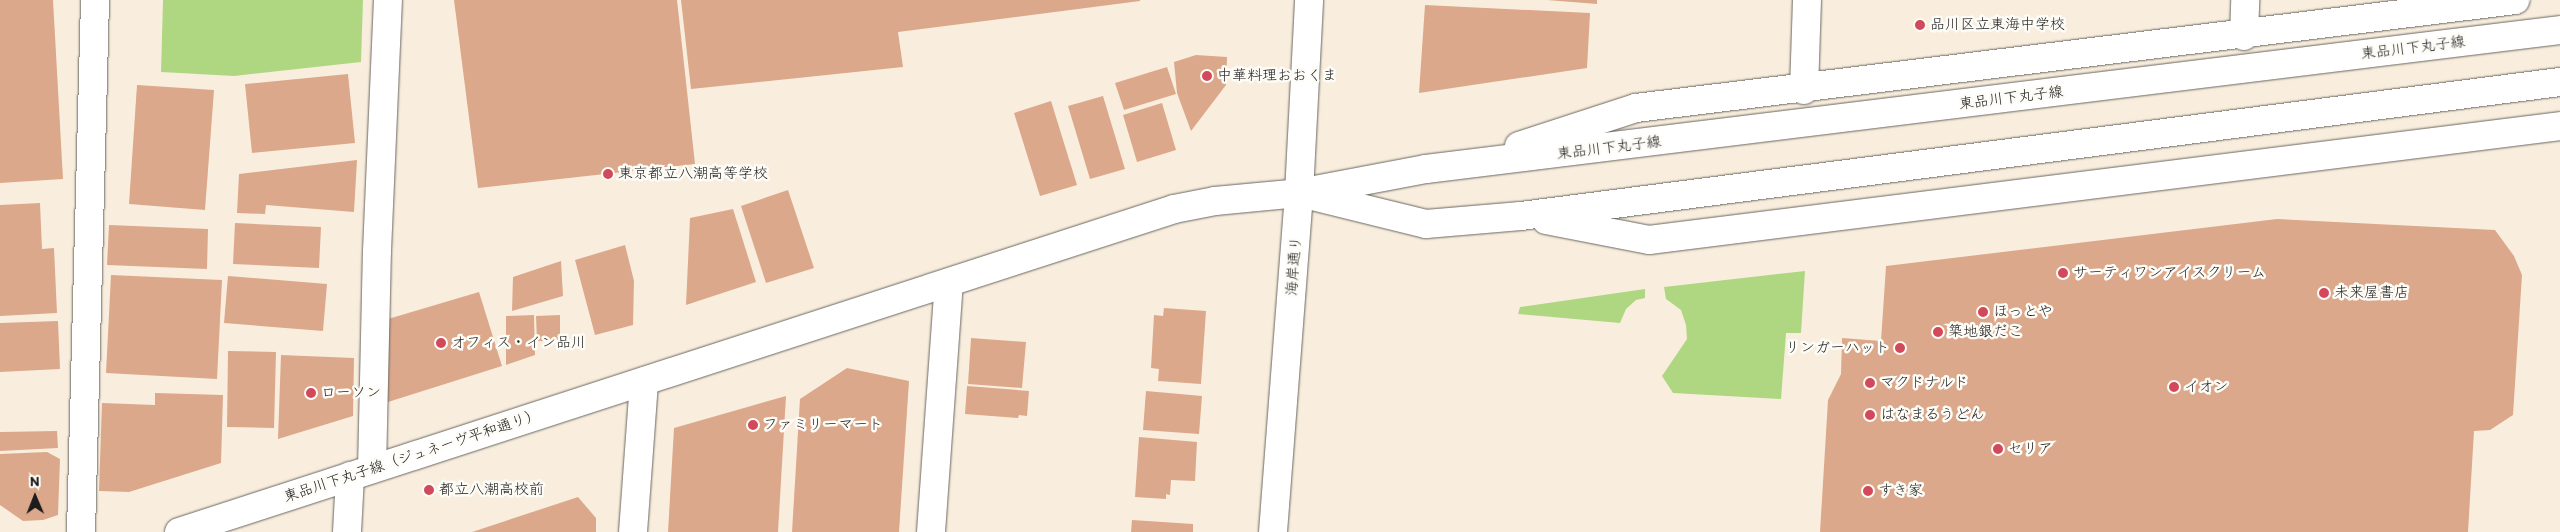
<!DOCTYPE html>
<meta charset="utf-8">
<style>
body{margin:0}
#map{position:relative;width:2560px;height:532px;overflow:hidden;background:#f9eede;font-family:Itim,"Klee One",sans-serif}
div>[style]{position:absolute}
.green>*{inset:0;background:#afd782}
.building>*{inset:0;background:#dca88b}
.roads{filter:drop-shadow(0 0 1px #696660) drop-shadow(0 0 1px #696660)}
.street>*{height:28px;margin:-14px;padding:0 14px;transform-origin:14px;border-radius:14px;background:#fff}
.secondary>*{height:28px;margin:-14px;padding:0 14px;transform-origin:14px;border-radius:14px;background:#fff}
.highway>*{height:28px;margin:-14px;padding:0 14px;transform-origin:14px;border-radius:14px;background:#fff}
.dots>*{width:14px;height:14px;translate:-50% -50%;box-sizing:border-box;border:2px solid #fdfcf7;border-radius:50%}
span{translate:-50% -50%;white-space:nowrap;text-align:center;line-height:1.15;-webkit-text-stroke:5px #fdfcf7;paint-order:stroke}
.poi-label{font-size:15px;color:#1c1c1c}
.left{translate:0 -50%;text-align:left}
.right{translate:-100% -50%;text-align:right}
.street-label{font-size:15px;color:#1c1c1c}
.north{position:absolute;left:10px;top:472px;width:50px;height:50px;-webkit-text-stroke:4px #fdfcf7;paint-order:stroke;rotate:359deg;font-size:14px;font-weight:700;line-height:20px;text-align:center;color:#1c1c1c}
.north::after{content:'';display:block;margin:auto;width:18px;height:22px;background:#1c1c1c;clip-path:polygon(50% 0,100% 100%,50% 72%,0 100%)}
</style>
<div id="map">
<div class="green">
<i style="clip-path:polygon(163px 0,363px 0,361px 62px,234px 76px,161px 72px)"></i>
<i style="clip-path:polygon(1805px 271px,1801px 333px,1786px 333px,1781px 399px,1673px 393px,1662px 376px,1687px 339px,1686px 325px,1681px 310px,1666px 299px,1664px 287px)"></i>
<i style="clip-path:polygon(1645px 289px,1645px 298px,1636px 300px,1626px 309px,1620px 323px,1518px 314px,1520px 307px)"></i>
</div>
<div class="building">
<i style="clip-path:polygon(0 0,53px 0,63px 179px,0 183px)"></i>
<i style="clip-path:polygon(454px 0,677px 0,695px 164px,478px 188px)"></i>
<i style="clip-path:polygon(681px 0,1140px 0,1140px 1px,898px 32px,903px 67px,691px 89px)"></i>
<i style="clip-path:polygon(1547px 0,1597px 0,1597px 4px)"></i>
<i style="clip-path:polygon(1425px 5px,1590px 13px,1587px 68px,1419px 93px)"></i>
<i style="clip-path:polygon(1196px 55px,1227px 57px,1226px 85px,1191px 131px,1177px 93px,1174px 62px)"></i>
<i style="clip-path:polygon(1167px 67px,1176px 94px,1124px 110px,1115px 83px)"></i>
<i style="clip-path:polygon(348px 74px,355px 143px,252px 153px,245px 84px)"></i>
<i style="clip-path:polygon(137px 85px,214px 90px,205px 210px,129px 204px)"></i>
<i style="clip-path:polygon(1103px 96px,1125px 169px,1090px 179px,1068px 106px)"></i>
<i style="clip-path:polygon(1051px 101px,1077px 185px,1040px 196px,1014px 113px)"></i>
<i style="clip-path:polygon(1162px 103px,1176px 150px,1137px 162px,1123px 115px)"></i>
<i style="clip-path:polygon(357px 160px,354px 212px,266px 205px,265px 214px,237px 213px,239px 174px)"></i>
<i style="clip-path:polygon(788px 190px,814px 268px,766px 283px,741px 206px)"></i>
<i style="clip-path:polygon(40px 203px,42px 249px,54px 248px,57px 313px,0 316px,0 205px)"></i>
<i style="clip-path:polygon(733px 209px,756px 282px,686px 305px,690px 218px)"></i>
<i style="clip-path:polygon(2277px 219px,2495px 230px,2514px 256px,2522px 275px,2513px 415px,2490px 430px,2474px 431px,2468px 532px,1820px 532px,1828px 400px,1841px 374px,1842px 338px,1881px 341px,1886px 266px)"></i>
<i style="clip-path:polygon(235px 223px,321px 227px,319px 268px,233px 264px)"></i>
<i style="clip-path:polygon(109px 225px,208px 229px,207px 269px,107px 265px)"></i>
<i style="clip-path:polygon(625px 245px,634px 281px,633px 325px,595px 335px,575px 260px)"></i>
<i style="clip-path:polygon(561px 261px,563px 296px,512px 311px,513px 277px)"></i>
<i style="clip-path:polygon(111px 275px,222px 280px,217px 379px,106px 373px)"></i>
<i style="clip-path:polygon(228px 276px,327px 284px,323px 331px,224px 323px)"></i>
<i style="clip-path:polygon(479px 292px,502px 366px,388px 402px,388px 319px)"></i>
<i style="clip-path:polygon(1164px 308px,1206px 311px,1201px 384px,1158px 381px,1159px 369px,1151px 368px,1154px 315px,1163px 316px)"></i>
<i style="clip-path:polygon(534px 315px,535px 355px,506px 365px,506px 316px)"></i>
<i style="clip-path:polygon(560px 315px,560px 341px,537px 341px,536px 316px)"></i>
<i style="clip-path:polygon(58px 321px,60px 369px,0 372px,0 323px)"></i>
<i style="clip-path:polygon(971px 338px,1026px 342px,1022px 388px,968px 384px)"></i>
<i style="clip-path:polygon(228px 351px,276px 352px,274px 428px,227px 427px)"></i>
<i style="clip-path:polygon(281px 355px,354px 358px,353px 416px,278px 439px)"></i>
<i style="clip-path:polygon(847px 368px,909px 381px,899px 532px,792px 532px,800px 399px)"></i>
<i style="clip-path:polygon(967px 386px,1029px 391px,1027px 416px,1019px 415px,1018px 418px,965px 414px)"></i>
<i style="clip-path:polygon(1146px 391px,1202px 396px,1199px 434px,1143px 430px)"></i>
<i style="clip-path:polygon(155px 393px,223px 395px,221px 463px,129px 492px,99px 491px,102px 403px,155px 405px)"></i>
<i style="clip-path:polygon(786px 396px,778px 532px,668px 532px,674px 428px)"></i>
<i style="clip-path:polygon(57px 431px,58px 448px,0 451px,0 432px)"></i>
<i style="clip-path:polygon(1139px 437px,1197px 442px,1195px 481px,1171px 480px,1170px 495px,1166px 494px,1166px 499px,1135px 497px)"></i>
<i style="clip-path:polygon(47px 452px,60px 459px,58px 515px,43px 520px,23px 521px,0 505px,0 454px)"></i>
<i style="clip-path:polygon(578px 497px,596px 518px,596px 532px,472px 532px)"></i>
<i style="clip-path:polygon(1132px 520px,1193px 524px,1193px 532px,1131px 532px)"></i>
</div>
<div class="roads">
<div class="street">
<i style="left:2244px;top:36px;width:36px;rotate:-88deg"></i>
<i style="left:1804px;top:90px;width:90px;rotate:-88.1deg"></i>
<i style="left:372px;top:469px;width:218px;rotate:-88.7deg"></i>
<i style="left:377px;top:251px;width:251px;rotate:-87.5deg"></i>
<i style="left:81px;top:532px;width:532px;rotate:-88.49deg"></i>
<i style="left:347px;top:532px;width:56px;rotate:-86.9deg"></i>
<i style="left:633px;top:532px;width:151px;rotate:-85.8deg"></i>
<i style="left:931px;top:532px;width:250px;rotate:-85.9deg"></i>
</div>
<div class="secondary">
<i style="left:1519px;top:146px;width:123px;rotate:-18deg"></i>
<i style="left:1636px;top:108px;width:886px;rotate:-7deg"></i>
<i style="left:1308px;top:195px;width:122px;rotate:13.8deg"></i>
<i style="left:1426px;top:224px;width:95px;rotate:-4.8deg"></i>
<i style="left:1521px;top:216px;width:1048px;rotate:-7.35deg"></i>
<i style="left:1546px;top:220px;width:105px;rotate:11deg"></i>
<i style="left:1649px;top:240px;width:918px;rotate:-7.13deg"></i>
<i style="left:179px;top:532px;width:1046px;rotate:-17.98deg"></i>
<i style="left:1174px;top:209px;width:42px;rotate:-11deg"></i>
<i style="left:1215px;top:201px;width:84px;rotate:-5.4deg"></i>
<i style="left:1299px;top:193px;width:129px;rotate:-10.7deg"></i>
<i style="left:1426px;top:169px;width:1142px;rotate:-6.99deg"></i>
</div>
<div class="highway">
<i style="left:1273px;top:532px;width:340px;rotate:-85.6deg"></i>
<i style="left:1299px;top:193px;width:193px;rotate:-87deg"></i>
</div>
</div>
<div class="dots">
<i style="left:1920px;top:25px;background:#d1495b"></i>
<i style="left:1207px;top:76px;background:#d1495b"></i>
<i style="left:608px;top:174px;background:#d1495b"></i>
<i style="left:2063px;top:273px;background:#d1495b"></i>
<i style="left:2324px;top:293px;background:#d1495b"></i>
<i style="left:1983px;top:312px;background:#d1495b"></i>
<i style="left:1938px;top:332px;background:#d1495b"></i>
<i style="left:441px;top:343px;background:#d1495b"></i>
<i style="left:1900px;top:348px;background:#d1495b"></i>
<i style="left:1870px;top:383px;background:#d1495b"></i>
<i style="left:2174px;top:387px;background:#d1495b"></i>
<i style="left:311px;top:393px;background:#d1495b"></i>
<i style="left:1870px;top:415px;background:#d1495b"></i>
<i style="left:753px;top:425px;background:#d1495b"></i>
<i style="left:1998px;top:449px;background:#d1495b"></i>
<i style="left:429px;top:490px;background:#d1495b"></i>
<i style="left:1868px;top:491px;background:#d1495b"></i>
</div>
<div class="poi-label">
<span class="left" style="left:1930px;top:25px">品川区立東海中学校</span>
<span class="left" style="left:1217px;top:76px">中華料理おおくま</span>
<span class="left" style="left:618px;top:174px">東京都立八潮高等学校</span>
<span class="left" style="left:2073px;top:273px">サーティワンアイスクリーム</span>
<span class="left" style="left:2334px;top:293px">未来屋書店</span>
<span class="left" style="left:1993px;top:312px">ほっとや</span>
<span class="left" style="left:1948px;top:332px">築地銀だこ</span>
<span class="left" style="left:451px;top:343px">オフィス・イン品川</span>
<span class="right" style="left:1890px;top:348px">リンガーハット</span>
<span class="left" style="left:1880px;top:383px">マクドナルド</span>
<span class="left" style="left:2184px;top:387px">イオン</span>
<span class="left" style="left:321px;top:393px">ローソン</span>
<span class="left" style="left:1880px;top:415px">はなまるうどん</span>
<span class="left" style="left:763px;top:425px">ファミリーマート</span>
<span class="left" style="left:2008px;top:449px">セリア</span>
<span class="left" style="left:439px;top:490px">都立八潮高校前</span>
<span class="left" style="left:1878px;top:491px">すき家</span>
</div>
<div class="street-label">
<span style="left:2413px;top:48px;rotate:-7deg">東品川下丸子線</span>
<span style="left:2011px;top:98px;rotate:-7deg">東品川下丸子線</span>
<span style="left:1609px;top:148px;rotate:-7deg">東品川下丸子線</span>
<span style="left:1294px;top:266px;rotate:-86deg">海岸通り</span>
<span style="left:412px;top:456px;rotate:-18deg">東品川下丸子線（ジュネーヴ平和通り）</span>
</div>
<div class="north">N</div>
</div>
